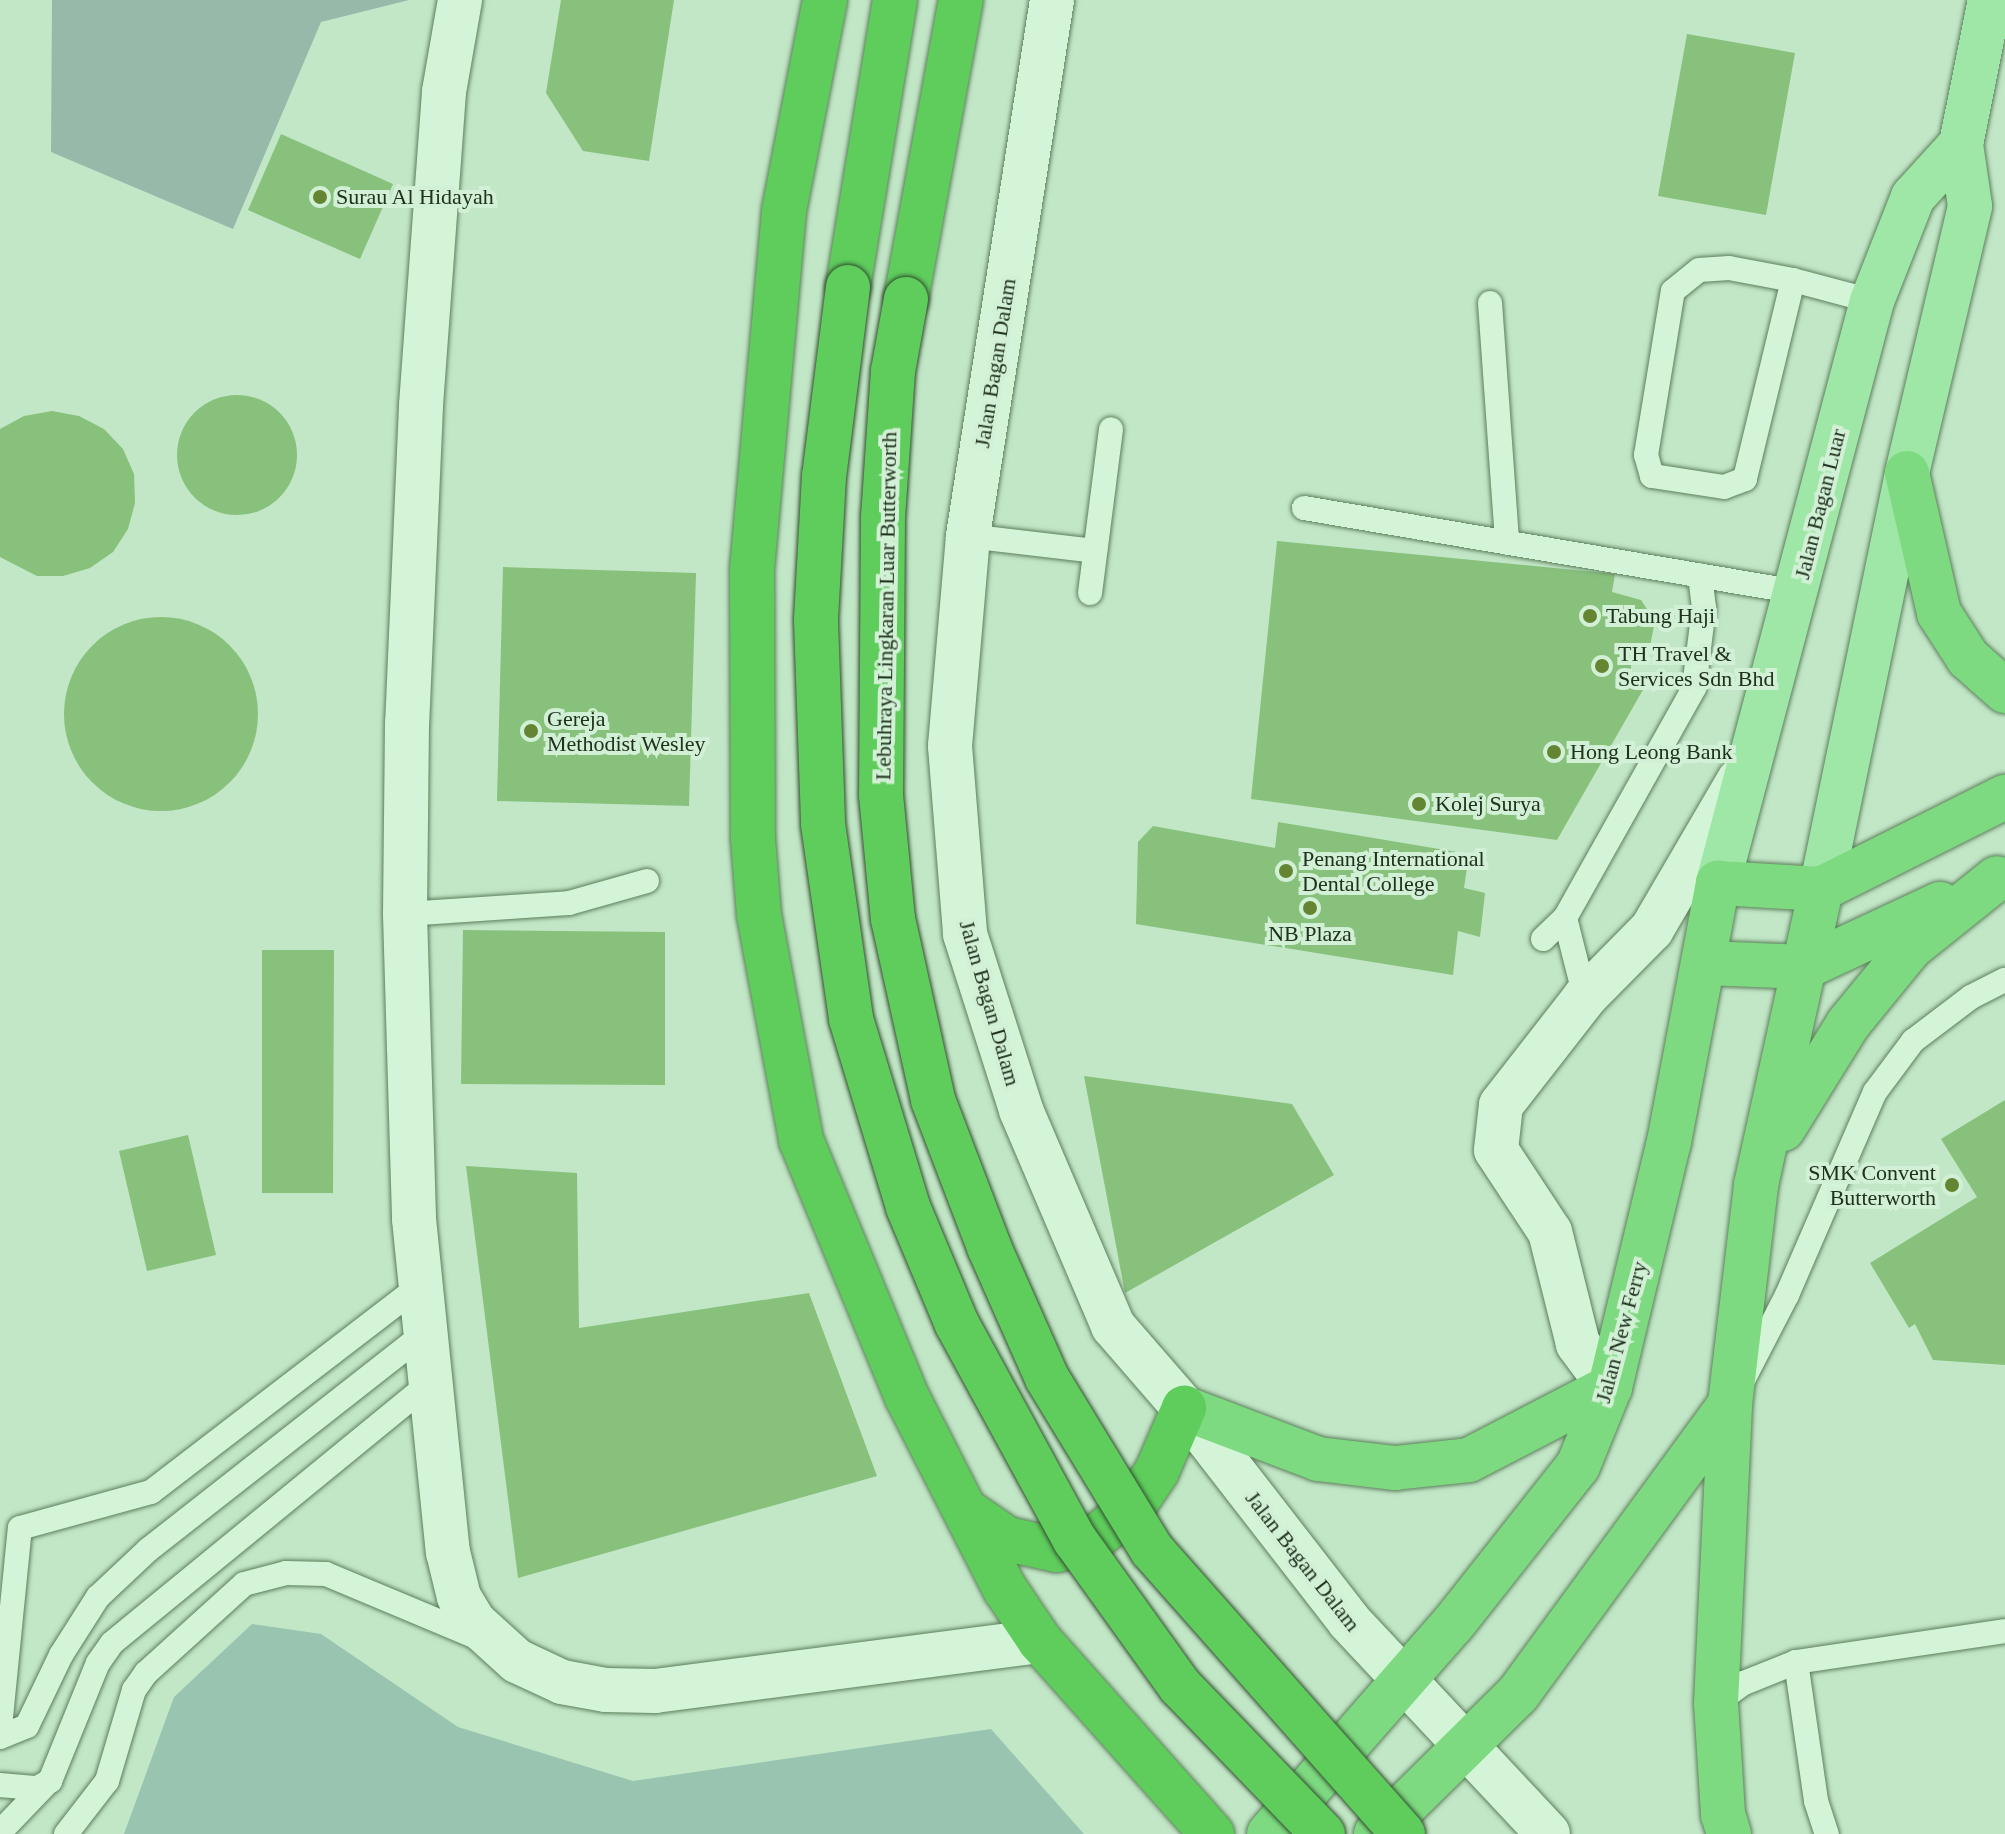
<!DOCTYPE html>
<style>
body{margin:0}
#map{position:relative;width:2005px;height:1834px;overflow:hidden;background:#c2e7c7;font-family:Georgia,serif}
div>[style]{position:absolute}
.green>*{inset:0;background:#98c4b0}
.cemetery>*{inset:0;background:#96b9a9}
.building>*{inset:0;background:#87c17c}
.round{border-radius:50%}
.roads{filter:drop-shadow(0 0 2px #5d7f5b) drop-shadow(0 0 2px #5d7f5b)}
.service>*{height:24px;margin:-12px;padding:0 12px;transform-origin:12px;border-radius:12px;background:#d4f4d8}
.minor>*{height:44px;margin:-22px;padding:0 22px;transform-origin:22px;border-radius:22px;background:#d4f4d8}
.tertiary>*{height:44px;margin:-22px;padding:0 22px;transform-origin:22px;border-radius:22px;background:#d4f4d8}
.primary>*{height:44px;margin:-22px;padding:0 22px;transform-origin:22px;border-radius:22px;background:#9ee7a6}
.trunk>*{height:44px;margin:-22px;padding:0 22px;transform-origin:22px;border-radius:22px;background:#7eda81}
.motorway>*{height:44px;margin:-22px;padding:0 22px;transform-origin:22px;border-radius:22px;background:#5ecd5c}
.bridges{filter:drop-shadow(0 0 2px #334d2f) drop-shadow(0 0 2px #334d2f)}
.motorway-bridge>*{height:44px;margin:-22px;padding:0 22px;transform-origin:22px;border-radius:22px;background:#5ecd5c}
.dots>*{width:22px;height:22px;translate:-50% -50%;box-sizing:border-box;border:4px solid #d1f0d5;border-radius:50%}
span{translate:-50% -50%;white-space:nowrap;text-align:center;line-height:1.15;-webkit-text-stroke:8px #d1f0d5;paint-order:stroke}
.poi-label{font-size:22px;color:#20311e}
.left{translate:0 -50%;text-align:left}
.right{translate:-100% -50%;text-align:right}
.street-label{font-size:22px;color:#20311e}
</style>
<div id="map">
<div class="green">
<i style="clip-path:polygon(252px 1624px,321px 1634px,458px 1727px,633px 1781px,991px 1729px,1084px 1834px,124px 1834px,174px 1697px)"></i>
</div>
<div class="cemetery">
<i style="clip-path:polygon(52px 0,409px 0,321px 22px,233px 229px,51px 152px)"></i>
</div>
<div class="building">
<i style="clip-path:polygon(561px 0,674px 0,649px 161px,583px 151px,546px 93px)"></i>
<i style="clip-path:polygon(1687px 34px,1795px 53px,1766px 215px,1658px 196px)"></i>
<i style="clip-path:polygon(281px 134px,393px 184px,360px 259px,248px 210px)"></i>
<i class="round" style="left:177px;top:395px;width:120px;height:120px"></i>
<i style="clip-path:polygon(52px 411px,79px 416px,104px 429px,123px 449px,134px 474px,135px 503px,128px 529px,113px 552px,90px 568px,63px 576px,37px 576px,0 557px,0 429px,24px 416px)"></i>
<i style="clip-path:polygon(1277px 541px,1615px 574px,1612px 592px,1641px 600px,1655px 621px,1650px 646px,1631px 658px,1631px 674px,1652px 674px,1557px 840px,1251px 799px)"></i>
<i style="clip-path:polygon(503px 567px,696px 573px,689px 806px,497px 801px)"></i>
<i class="round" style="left:64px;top:617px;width:194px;height:194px"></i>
<i style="clip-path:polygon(1278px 822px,1469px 854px,1464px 888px,1485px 893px,1480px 937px,1458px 931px,1453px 975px,1136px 924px,1138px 842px,1153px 826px,1275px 848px)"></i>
<i style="clip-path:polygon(463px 930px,665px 932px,665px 1085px,461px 1084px)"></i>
<i style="clip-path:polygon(262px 950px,334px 950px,333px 1193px,262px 1193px)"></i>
<i style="clip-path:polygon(1084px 1076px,1292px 1104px,1334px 1175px,1125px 1293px)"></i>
<i style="clip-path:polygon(2005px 1100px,2005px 1365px,1933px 1360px,1915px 1324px,1909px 1328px,1870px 1263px,1977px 1197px,1941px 1139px)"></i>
<i style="clip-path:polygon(188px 1135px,216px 1255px,147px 1271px,119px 1151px)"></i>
<i style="clip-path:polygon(466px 1166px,577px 1173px,579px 1328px,809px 1293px,877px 1476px,518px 1578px)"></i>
</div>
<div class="roads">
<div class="service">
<i style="left:1793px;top:280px;width:205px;rotate:103.6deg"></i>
<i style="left:1745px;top:479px;width:22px;rotate:159deg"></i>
<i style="left:1724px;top:487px;width:73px;rotate:-171.3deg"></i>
<i style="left:1652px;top:476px;width:22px;rotate:-106deg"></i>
<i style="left:1646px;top:455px;width:166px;rotate:-80.7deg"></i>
<i style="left:1673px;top:291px;width:33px;rotate:-39deg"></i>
<i style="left:1699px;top:270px;width:30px;rotate:-4deg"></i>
<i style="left:1729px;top:268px;width:65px;rotate:10.6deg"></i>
<i style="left:1793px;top:280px;width:82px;rotate:14.9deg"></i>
<i style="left:1490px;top:303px;width:240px;rotate:85.9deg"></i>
<i style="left:1304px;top:508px;width:500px;rotate:9.67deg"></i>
<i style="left:968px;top:536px;width:128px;rotate:6.7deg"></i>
<i style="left:1090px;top:593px;width:165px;rotate:-82.7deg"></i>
<i style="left:405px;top:914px;width:164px;rotate:-3.8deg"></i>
<i style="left:569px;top:903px;width:81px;rotate:-15.8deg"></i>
<i style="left:1565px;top:918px;width:81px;rotate:75.8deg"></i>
<i style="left:1543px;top:939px;width:30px;rotate:-44deg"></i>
<i style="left:1565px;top:918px;width:264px;rotate:-60.7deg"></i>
<i style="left:1694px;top:688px;width:81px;rotate:-82.9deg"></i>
<i style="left:1704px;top:608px;width:33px;rotate:-97deg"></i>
<i style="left:1744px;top:1378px;width:93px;rotate:-62.6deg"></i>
<i style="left:1787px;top:1295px;width:221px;rotate:-66.6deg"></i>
<i style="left:1875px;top:1092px;width:64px;rotate:-53.3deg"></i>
<i style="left:1913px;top:1041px;width:73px;rotate:-37.2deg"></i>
<i style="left:1971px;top:997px;width:38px;rotate:-27deg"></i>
<i style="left:1796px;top:1662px;width:140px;rotate:81.8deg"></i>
<i style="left:1816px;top:1801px;width:35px;rotate:72deg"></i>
<i style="left:1716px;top:1703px;width:34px;rotate:-36deg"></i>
<i style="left:1744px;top:1683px;width:56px;rotate:-22deg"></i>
<i style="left:1796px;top:1662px;width:211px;rotate:-8.4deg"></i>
<i style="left:0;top:1727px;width:200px;rotate:-84.3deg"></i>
<i style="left:20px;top:1528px;width:136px;rotate:-15.4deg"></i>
<i style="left:151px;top:1492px;width:342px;rotate:-37.5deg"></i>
<i style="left:0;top:1737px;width:29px;rotate:-22deg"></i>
<i style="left:27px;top:1726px;width:79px;rotate:-64.4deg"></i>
<i style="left:61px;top:1655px;width:69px;rotate:-57.5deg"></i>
<i style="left:98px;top:1597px;width:69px;rotate:-43.2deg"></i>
<i style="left:148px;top:1550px;width:355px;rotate:-38.1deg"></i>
<i style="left:0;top:1785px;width:37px;rotate:5deg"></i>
<i style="left:37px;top:1788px;width:15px;rotate:-28deg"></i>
<i style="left:50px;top:1781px;width:127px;rotate:-67.9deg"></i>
<i style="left:98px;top:1663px;width:24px;rotate:-55deg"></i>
<i style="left:112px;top:1643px;width:411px;rotate:-39.3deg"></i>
<i style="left:0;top:1832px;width:69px;rotate:-46.2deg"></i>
<i style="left:66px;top:1834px;width:67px;rotate:-52.3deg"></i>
<i style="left:107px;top:1781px;width:95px;rotate:-73.5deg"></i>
<i style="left:134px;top:1690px;width:21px;rotate:-55deg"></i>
<i style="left:146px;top:1673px;width:132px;rotate:-42.2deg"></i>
<i style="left:244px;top:1584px;width:43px;rotate:-14.7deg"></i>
<i style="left:286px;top:1573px;width:40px;rotate:1.4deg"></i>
<i style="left:326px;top:1574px;width:166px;rotate:22.7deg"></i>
</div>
<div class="minor">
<i style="left:460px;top:0;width:93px;rotate:99.9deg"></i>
<i style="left:444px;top:92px;width:315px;rotate:94.2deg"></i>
<i style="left:421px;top:406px;width:317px;rotate:92.5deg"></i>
<i style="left:407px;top:723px;width:191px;rotate:90.6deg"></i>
<i style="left:405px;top:914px;width:305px;rotate:88.3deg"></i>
<i style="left:414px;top:1219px;width:335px;rotate:84.2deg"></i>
<i style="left:448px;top:1552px;width:46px;rotate:76.3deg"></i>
<i style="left:459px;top:1597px;width:29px;rotate:59deg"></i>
<i style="left:474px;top:1622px;width:58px;rotate:42.2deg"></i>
<i style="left:517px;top:1661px;width:50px;rotate:25deg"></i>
<i style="left:562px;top:1682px;width:45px;rotate:10.3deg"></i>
<i style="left:606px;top:1690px;width:49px;rotate:1.2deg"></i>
<i style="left:655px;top:1691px;width:388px;rotate:-7.4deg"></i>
<i style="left:1610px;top:1387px;width:54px;rotate:-126.7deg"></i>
<i style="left:1578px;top:1344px;width:115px;rotate:-104deg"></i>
<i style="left:1550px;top:1232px;width:98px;rotate:-123.4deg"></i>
<i style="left:1496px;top:1150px;width:45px;rotate:-83.7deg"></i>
<i style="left:1501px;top:1105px;width:137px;rotate:-52.1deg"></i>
<i style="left:1585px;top:997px;width:95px;rotate:-45.4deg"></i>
<i style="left:1652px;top:929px;width:173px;rotate:-59.7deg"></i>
</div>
<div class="tertiary">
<i style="left:1052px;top:0;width:543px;rotate:98.91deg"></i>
<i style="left:968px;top:536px;width:211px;rotate:94.9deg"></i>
<i style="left:950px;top:746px;width:189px;rotate:85.4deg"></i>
<i style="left:965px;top:934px;width:185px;rotate:72.3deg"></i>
<i style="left:1021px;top:1110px;width:235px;rotate:66.9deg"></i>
<i style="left:1113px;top:1326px;width:108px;rotate:49.1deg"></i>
<i style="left:1184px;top:1408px;width:269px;rotate:52.2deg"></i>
<i style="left:1349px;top:1621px;width:291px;rotate:46.9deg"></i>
</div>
<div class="primary">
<i style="left:1718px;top:883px;width:602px;rotate:-75.18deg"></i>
<i style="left:1872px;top:301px;width:112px;rotate:-68.5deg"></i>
<i style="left:1913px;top:197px;width:72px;rotate:-47.8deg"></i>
<i style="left:1821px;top:889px;width:425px;rotate:-78.3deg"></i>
<i style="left:1907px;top:473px;width:274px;rotate:-76.7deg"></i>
<i style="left:1970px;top:206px;width:63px;rotate:-98.3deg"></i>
<i style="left:1961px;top:144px;width:147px;rotate:-78.6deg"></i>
</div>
<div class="trunk">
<i style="left:1907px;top:473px;width:144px;rotate:77.1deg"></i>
<i style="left:1939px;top:613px;width:54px;rotate:57.2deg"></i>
<i style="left:1968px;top:658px;width:50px;rotate:41.7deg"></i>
<i style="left:1705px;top:963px;width:100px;rotate:2.3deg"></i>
<i style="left:1805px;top:967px;width:149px;rotate:-25deg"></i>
<i style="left:1783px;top:1129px;width:123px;rotate:-58.2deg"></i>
<i style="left:1848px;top:1024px;width:99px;rotate:-50.7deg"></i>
<i style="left:1911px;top:947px;width:110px;rotate:-38.7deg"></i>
<i style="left:1184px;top:1408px;width:143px;rotate:20.8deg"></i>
<i style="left:1318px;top:1459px;width:78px;rotate:6.7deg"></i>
<i style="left:1395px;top:1468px;width:74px;rotate:-6.2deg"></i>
<i style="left:1469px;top:1460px;width:159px;rotate:-27.4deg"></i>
<i style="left:1269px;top:1834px;width:279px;rotate:-48.8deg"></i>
<i style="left:1453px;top:1624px;width:201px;rotate:-51.7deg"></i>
<i style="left:1578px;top:1466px;width:85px;rotate:-67.9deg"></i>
<i style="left:1610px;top:1387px;width:252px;rotate:-76.5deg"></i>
<i style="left:1669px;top:1142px;width:264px;rotate:-79.3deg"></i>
<i style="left:1718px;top:883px;width:103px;rotate:3.3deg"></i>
<i style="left:1821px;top:889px;width:206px;rotate:-26.6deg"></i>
<i style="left:1376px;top:1834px;width:199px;rotate:-44.6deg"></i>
<i style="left:1518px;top:1694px;width:359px;rotate:-53.8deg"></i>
<i style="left:1729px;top:1834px;width:21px;rotate:-107deg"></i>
<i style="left:1723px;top:1814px;width:111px;rotate:-93.6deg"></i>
<i style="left:1716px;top:1703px;width:299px;rotate:-87.3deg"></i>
<i style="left:1730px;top:1404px;width:221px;rotate:-83.2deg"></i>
<i style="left:1756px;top:1185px;width:303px;rotate:-77.6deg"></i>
</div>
<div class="motorway">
<i style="left:825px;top:0;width:215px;rotate:101deg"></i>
<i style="left:784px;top:211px;width:360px;rotate:95.1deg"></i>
<i style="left:752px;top:570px;width:269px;rotate:89.8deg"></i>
<i style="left:753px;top:839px;width:76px;rotate:85.5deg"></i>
<i style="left:759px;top:915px;width:229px;rotate:79.4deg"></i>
<i style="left:801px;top:1140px;width:278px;rotate:67.6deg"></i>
<i style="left:907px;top:1397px;width:216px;rotate:63deg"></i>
<i style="left:1005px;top:1589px;width:63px;rotate:56.1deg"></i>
<i style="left:1040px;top:1641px;width:259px;rotate:48.3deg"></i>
<i style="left:848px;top:287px;width:291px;rotate:-80.7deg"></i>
<i style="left:906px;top:299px;width:304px;rotate:-79.6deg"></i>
<i style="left:965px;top:1510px;width:51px;rotate:34.6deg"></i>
<i style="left:1007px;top:1539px;width:51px;rotate:12.4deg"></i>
<i style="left:1057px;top:1550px;width:41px;rotate:-18.4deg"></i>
<i style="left:1096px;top:1537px;width:48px;rotate:-39deg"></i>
<i style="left:1133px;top:1507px;width:43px;rotate:-56.3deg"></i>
<i style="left:1157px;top:1471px;width:69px;rotate:-66.8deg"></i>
</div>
</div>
<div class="bridges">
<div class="motorway-bridge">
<i style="left:848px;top:287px;width:191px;rotate:97.2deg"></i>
<i style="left:824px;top:476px;width:145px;rotate:93.2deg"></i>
<i style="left:816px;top:621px;width:203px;rotate:88deg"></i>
<i style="left:823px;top:824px;width:197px;rotate:81.8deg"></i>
<i style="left:851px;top:1019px;width:196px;rotate:73.1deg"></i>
<i style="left:908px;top:1207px;width:127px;rotate:67.3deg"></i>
<i style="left:957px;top:1324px;width:246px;rotate:61.4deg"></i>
<i style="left:1075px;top:1540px;width:180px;rotate:54.3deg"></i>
<i style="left:1180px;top:1686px;width:206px;rotate:46deg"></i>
<i style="left:906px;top:299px;width:73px;rotate:100.2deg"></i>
<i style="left:893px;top:371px;width:145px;rotate:93.9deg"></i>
<i style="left:883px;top:516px;width:279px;rotate:90.4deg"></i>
<i style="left:881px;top:795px;width:125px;rotate:84.5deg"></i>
<i style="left:893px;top:919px;width:185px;rotate:77.5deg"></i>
<i style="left:933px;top:1100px;width:157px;rotate:69.1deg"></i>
<i style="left:989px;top:1247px;width:143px;rotate:66.1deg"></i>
<i style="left:1047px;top:1378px;width:202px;rotate:58.6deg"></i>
<i style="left:1152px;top:1550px;width:379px;rotate:48.5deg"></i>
</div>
</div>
<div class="dots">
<i style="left:320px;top:197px;background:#648633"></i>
<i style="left:1590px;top:616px;background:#648633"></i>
<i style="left:1602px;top:666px;background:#648633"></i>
<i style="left:531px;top:731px;background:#648633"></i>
<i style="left:1554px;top:752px;background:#648633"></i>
<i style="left:1419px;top:804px;background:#648633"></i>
<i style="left:1286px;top:871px;background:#648633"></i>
<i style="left:1310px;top:908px;background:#648633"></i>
<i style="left:1952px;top:1185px;background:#648633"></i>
</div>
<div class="poi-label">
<span class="left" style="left:336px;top:197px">Surau Al Hidayah</span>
<span class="left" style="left:1606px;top:616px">Tabung Haji</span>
<span class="left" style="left:1618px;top:666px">TH Travel &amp;<br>Services Sdn Bhd</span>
<span class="left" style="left:547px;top:731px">Gereja<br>Methodist Wesley</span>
<span class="left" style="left:1570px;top:752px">Hong Leong Bank</span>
<span class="left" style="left:1435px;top:804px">Kolej Surya</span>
<span class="left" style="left:1302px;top:871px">Penang International<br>Dental College</span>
<span style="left:1310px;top:934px">NB Plaza</span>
<span class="right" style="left:1936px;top:1185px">SMK Convent<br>Butterworth</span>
</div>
<div class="street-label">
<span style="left:995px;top:363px;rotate:-81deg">Jalan Bagan Dalam</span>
<span style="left:1820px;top:504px;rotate:-76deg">Jalan Bagan Luar</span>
<span style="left:886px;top:606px;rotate:-89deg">Lebuhraya Lingkaran Luar Butterworth</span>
<span style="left:990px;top:1003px;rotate:74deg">Jalan Bagan Dalam</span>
<span style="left:1621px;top:1332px;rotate:-75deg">Jalan New Ferry</span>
<span style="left:1303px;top:1561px;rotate:52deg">Jalan Bagan Dalam</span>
</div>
</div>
